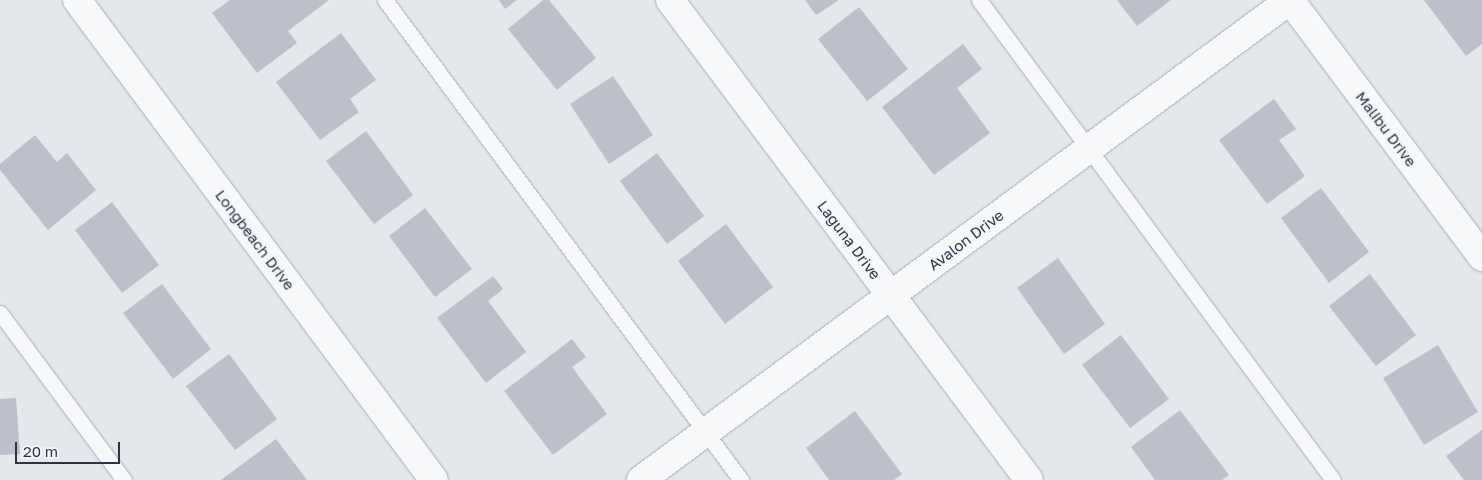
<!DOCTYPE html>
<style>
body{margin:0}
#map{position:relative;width:1482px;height:480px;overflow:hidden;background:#e4e7ec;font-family:"Golos Text",sans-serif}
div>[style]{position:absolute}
.building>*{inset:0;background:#bbc0ca}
.roads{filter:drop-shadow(0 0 1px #a9aeb7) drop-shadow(0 0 1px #a9aeb7)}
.lane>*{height:15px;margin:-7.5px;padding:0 7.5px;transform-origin:7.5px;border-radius:7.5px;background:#f7f8fa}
.street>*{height:28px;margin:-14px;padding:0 14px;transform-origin:14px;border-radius:14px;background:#f7f8fa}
span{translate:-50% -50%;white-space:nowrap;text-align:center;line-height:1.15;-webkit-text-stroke:5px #f4f6f9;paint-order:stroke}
.street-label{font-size:15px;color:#2b3445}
.scale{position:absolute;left:15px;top:442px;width:105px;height:22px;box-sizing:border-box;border:2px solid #2b3445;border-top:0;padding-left:6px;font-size:15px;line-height:18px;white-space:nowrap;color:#2b3445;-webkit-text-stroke:4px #f4f6f9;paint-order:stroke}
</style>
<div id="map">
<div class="building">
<i style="clip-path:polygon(230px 0,329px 0,288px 31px,297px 43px,257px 73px,212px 13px)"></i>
<i style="clip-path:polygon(499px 0,517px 0,505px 9px)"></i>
<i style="clip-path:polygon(543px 0,549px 0,596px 58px,557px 90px,508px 29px)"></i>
<i style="clip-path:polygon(805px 0,839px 0,816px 15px)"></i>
<i style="clip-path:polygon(1117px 0,1171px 0,1137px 26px)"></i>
<i style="clip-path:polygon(1424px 0,1482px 0,1482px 44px,1466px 56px)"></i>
<i style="clip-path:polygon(859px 7px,908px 69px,867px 101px,818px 39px)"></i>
<i style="clip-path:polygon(341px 33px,376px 80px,350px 99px,359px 112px,320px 140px,276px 82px)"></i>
<i style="clip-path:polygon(963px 44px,982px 69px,957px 88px,990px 133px,934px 175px,882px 107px)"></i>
<i style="clip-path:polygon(613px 76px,653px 135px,609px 164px,570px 104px)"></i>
<i style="clip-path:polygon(1274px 99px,1296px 129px,1279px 140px,1305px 176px,1267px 204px,1219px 140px)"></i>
<i style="clip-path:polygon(366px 131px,413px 195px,374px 224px,326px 161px)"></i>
<i style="clip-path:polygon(35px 135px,57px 162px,67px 153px,96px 190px,48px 230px,0 170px,0 164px)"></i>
<i style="clip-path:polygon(657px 153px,704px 216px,667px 244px,620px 181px)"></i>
<i style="clip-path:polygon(1321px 188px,1369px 252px,1329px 283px,1281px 218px)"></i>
<i style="clip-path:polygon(112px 202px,159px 265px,122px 293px,75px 230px)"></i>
<i style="clip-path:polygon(425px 208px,472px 269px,435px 297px,389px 236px)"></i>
<i style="clip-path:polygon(726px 224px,773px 287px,725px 324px,678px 261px)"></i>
<i style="clip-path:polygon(1058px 258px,1105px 324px,1064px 354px,1017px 288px)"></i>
<i style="clip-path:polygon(1370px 274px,1416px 335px,1376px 366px,1329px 306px)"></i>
<i style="clip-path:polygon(493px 276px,503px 289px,488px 301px,526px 352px,486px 383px,437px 318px)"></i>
<i style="clip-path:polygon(162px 284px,211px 349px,173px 379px,123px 313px)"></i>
<i style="clip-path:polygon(1121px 335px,1169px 399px,1130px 428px,1082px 365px)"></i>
<i style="clip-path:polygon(572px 339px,586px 357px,572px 367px,607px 414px,553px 455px,504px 391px)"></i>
<i style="clip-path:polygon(1438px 345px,1478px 412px,1424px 445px,1383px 378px)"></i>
<i style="clip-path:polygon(229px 354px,277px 419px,235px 450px,186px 386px)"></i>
<i style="clip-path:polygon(16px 398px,20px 454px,0 455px,0 399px)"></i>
<i style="clip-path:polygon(1180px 410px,1229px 475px,1222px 480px,1155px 480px,1131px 447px)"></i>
<i style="clip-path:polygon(855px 411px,902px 474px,894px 480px,829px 480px,806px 448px)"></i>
<i style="clip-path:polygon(1482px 430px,1482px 480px,1464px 480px,1446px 456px)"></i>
<i style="clip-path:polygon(276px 439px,307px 480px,221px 480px)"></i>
</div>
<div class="roads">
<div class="lane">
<i style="left:385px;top:0;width:598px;rotate:53.44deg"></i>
<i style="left:979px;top:0;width:596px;rotate:53.59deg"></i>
<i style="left:0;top:313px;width:208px;rotate:53.4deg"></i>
</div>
<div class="street">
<i style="left:77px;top:0;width:598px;rotate:53.36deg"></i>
<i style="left:670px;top:0;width:599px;rotate:53.21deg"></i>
<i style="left:1290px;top:0;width:321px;rotate:53.2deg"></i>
<i style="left:641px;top:480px;width:807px;rotate:-36.49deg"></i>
</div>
</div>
<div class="street-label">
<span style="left:1386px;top:129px;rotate:53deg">Malibu Drive</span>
<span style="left:255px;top:240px;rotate:53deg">Longbeach Drive</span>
<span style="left:849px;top:240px;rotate:53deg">Laguna Drive</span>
<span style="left:966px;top:240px;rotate:-37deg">Avalon Drive</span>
</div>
<div class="scale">20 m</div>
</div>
